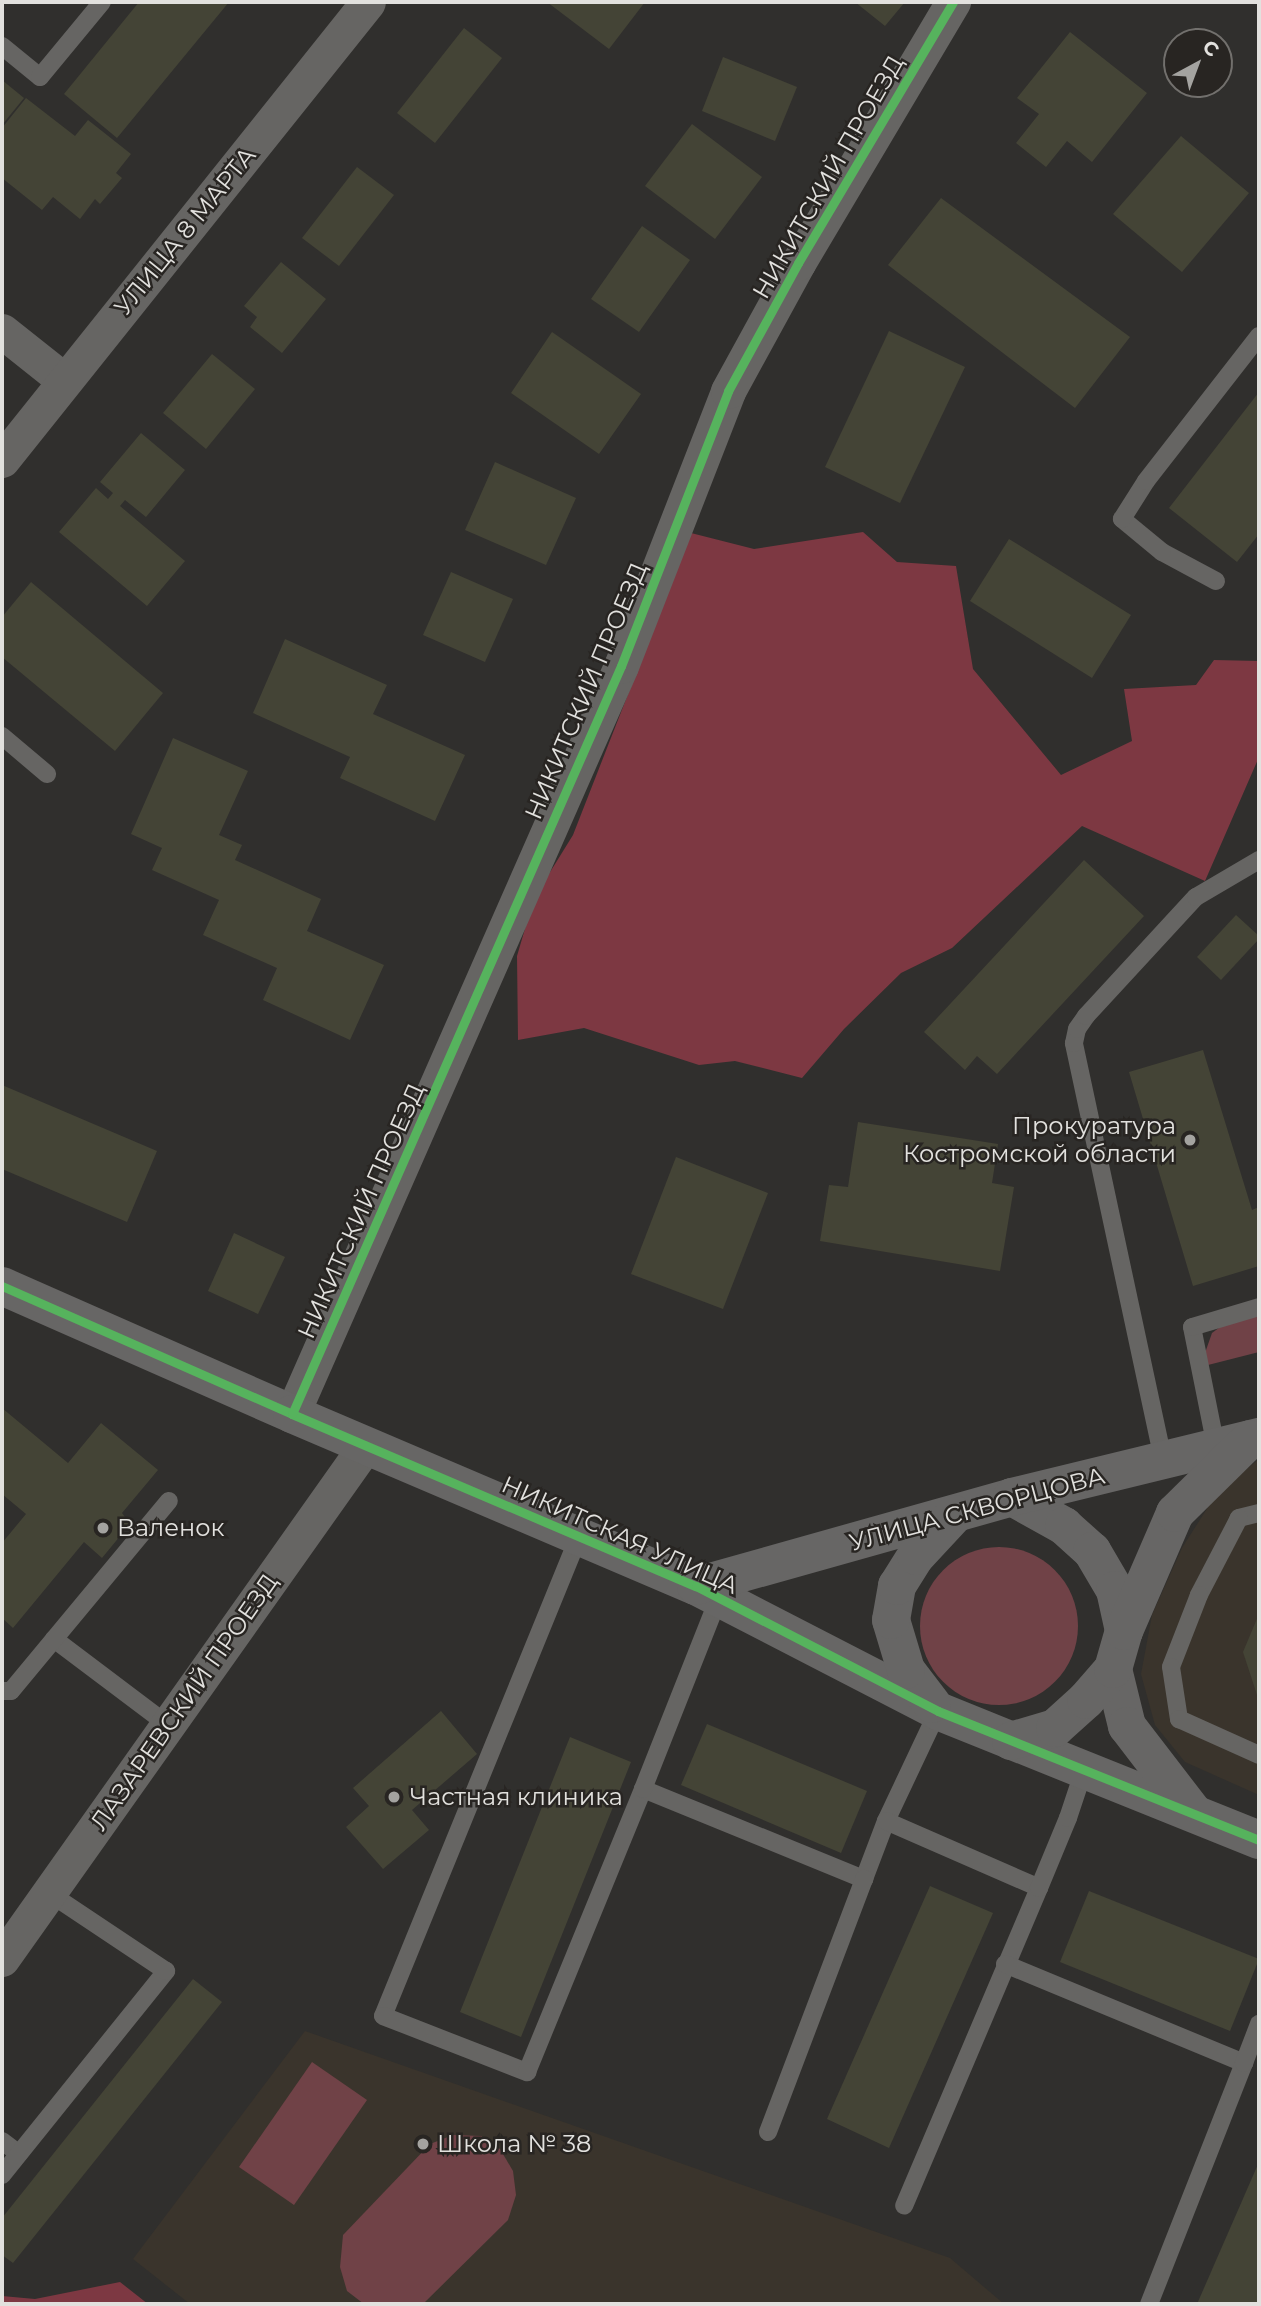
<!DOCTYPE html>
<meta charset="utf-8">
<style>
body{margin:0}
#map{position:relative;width:1261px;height:2306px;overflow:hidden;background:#302f2d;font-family:Montserrat,sans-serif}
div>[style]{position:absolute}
.built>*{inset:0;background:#3a342c}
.green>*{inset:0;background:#704247}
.round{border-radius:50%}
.forest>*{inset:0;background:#7d3842}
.building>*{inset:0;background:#444436}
.lane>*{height:18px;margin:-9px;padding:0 9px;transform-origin:9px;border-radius:9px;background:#666563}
.street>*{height:35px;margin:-17.5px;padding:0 17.5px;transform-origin:17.5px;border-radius:17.5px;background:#666563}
.secondary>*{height:38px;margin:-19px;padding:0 19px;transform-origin:19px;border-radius:19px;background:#676665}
.cycleway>*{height:9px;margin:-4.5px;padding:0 4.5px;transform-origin:4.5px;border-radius:4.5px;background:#56b35d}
.dots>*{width:19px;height:19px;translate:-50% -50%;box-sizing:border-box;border:4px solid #282522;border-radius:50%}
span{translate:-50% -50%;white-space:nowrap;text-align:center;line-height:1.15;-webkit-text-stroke:5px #282522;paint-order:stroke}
.street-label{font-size:24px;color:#e2e1de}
.poi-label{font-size:24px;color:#e2e1de}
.right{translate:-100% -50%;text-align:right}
.left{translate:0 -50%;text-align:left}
.frame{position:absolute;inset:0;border:4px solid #e2e1de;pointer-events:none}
.north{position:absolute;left:1163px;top:28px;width:70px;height:70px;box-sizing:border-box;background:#282522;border:2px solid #72706d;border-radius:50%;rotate:41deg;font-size:19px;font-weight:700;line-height:28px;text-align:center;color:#e2e1de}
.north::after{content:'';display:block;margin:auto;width:24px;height:32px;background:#a4a3a0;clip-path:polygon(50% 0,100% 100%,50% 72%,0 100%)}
</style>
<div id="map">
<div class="built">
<i style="clip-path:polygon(1259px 1459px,1259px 1795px,1185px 1762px,1155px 1725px,1141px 1674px,1152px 1615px,1182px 1548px,1217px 1493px)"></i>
<i style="clip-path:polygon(305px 2031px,950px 2258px,1004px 2304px,190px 2304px,133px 2259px)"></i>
</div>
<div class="green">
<i style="clip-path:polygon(1259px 1314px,1259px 1352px,1208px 1365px,1205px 1353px,1212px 1333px,1220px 1327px)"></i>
<i class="round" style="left:920px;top:1547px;width:158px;height:158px"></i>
<i style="clip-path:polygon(312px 2062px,367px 2100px,294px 2205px,239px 2167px)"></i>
<i style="clip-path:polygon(453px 2135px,481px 2136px,500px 2149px,513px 2171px,516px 2195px,508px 2220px,423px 2304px,364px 2304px,347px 2291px,340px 2267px,343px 2235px,430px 2144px)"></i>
</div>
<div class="forest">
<i style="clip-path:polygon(863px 532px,897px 562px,956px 566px,973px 669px,1061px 775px,1132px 741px,1124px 689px,1196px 685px,1214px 660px,1259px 661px,1259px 757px,1205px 881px,1082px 826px,952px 948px,901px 973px,844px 1029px,802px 1078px,735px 1061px,699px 1065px,584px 1028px,518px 1040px,517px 956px,534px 898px,573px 835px,691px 533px,754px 549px)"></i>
<i style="clip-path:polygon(120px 2282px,148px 2304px,2px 2304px,2px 2296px,35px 2299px)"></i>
</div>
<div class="building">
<i style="clip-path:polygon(139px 2px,229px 2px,117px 138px,64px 94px)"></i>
<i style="clip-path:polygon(547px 2px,645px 2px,609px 49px)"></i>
<i style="clip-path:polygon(855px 2px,905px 2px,885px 26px)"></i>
<i style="clip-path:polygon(464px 28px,502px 58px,435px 143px,397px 113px)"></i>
<i style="clip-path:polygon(1070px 32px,1147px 93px,1092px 162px,1067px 141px,1046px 167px,1016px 143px,1039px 114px,1017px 98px)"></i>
<i style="clip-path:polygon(723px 57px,797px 87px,775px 141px,702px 111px)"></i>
<i style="clip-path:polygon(2px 80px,24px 98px,2px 125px)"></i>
<i style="clip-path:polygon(26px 98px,75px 136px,88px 120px,131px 154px,116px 173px,122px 178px,100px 204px,95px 199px,80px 219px,53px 197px,42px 210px,2px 178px,2px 128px)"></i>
<i style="clip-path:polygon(692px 124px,762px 177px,715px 239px,645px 186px)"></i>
<i style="clip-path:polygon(1181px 136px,1249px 193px,1182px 272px,1113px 214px)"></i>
<i style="clip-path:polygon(357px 167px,394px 195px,339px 266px,302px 238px)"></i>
<i style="clip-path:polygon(941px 198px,1130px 337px,1075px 408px,888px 265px)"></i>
<i style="clip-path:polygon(642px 226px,690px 260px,639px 332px,591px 299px)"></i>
<i style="clip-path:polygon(281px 262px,326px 299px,282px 353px,250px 327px,257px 317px,244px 306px)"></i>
<i style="clip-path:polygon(889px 331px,965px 367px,900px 503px,825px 467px)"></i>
<i style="clip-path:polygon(552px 332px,641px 394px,599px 454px,511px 393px)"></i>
<i style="clip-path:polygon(212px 354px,255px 389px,206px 449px,163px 413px)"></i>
<i style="clip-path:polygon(1259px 392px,1259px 534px,1237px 562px,1169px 508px)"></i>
<i style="clip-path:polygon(141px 433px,185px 470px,146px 517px,125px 500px,120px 506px,185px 561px,147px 606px,59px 532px,96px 488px,108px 499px,113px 493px,100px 482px)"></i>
<i style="clip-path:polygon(495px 462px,576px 498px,546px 565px,465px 530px)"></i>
<i style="clip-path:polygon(1009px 539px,1131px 615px,1092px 678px,970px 601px)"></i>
<i style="clip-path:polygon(451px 572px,513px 599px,485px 662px,423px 635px)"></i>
<i style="clip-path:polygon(31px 582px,163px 693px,115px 751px,2px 657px,2px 617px)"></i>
<i style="clip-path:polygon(285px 639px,387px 685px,373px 714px,465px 755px,435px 821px,340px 778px,350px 757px,253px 713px)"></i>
<i style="clip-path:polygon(173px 738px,248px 771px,219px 835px,242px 845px,235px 860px,321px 899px,307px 931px,384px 965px,350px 1040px,263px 1000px,277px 968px,203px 935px,219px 900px,152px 870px,162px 848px,131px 834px)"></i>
<i style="clip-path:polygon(1084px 860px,1144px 916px,997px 1074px,977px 1056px,965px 1070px,924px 1032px)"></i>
<i style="clip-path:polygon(1236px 915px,1259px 936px,1259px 939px,1221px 980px,1197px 957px)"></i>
<i style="clip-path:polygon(1203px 1050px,1252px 1210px,1259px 1207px,1259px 1266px,1193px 1286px,1129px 1072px)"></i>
<i style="clip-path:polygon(2px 1085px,157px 1151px,127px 1222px,2px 1169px)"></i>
<i style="clip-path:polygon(858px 1122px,998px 1144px,992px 1183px,1014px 1187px,1000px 1271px,820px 1241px,829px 1185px,848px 1187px)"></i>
<i style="clip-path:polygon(676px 1157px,768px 1193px,723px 1309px,631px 1274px)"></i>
<i style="clip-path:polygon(234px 1233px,285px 1257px,258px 1314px,208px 1291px)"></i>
<i style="clip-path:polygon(2px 1408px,68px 1463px,101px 1423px,158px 1470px,122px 1513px,130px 1524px,102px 1558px,84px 1542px,13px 1628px,2px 1618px,2px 1543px,26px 1514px,2px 1494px)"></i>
<i style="clip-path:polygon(1259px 1614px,1259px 1701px,1243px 1652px)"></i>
<i style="clip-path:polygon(441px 1711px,477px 1754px,412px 1810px,429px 1830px,383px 1869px,346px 1827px,369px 1806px,353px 1788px)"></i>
<i style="clip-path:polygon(707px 1724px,867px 1791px,841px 1853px,681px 1785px)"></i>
<i style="clip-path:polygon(570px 1737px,631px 1762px,521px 2037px,460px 2012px)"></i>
<i style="clip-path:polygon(930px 1886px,993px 1913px,889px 2148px,827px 2119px)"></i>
<i style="clip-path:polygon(1089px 1891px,1259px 1959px,1230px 2031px,1060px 1962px)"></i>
<i style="clip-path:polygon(193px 1979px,222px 2002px,13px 2263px,2px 2255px,2px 2218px)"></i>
<i style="clip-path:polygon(1259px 2162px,1259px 2304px,1197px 2304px)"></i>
</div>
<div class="lane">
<i style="left:2px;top:46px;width:49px;rotate:39.2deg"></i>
<i style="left:40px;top:77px;width:97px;rotate:-50.4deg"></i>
<i style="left:1216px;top:581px;width:61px;rotate:-151.8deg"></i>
<i style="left:1162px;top:552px;width:52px;rotate:-140.5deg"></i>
<i style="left:1122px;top:519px;width:45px;rotate:-57.7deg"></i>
<i style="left:1146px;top:481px;width:184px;rotate:-52.1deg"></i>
<i style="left:2px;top:736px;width:59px;rotate:40.2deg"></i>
<i style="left:1216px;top:1447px;width:122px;rotate:-101.3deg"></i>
<i style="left:1192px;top:1327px;width:70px;rotate:-16.6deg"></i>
<i style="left:1163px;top:1459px;width:425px;rotate:-102.1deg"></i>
<i style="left:1074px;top:1043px;width:14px;rotate:-78deg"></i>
<i style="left:1077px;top:1029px;width:16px;rotate:-55deg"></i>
<i style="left:1086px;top:1016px;width:162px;rotate:-47.3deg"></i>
<i style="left:1196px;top:897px;width:73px;rotate:-30.4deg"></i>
<i style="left:1259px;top:1513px;width:21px;rotate:166deg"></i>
<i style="left:1239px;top:1518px;width:87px;rotate:117.5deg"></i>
<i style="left:1199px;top:1595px;width:77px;rotate:111.3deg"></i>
<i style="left:1171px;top:1667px;width:53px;rotate:81.3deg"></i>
<i style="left:1179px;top:1719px;width:88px;rotate:24.2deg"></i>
<i style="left:579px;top:1536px;width:518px;rotate:112.21deg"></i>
<i style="left:383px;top:2016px;width:155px;rotate:21.3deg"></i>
<i style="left:527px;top:2072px;width:306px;rotate:-67.7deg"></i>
<i style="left:643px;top:1789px;width:239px;rotate:22.2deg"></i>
<i style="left:864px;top:1879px;width:62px;rotate:-69.2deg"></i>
<i style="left:886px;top:1821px;width:122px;rotate:-64.7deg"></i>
<i style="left:54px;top:1639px;width:141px;rotate:37deg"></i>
<i style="left:2px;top:1691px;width:9px"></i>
<i style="left:11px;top:1691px;width:247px;rotate:-50.3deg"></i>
<i style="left:643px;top:1789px;width:206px;rotate:-68.4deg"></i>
<i style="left:886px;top:1821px;width:167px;rotate:23.6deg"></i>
<i style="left:1039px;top:1888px;width:345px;rotate:113deg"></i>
<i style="left:1039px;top:1888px;width:76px;rotate:-67.5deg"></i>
<i style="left:1068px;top:1818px;width:51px;rotate:-71.6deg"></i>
<i style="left:1005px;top:1964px;width:259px;rotate:22.5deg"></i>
<i style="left:1244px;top:2063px;width:259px;rotate:111.5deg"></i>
<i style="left:1244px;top:2063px;width:42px;rotate:-69deg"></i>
<i style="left:768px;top:2132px;width:271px;rotate:-69.2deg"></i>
<i style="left:2px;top:2141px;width:21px;rotate:37deg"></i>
<i style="left:2px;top:2175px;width:262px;rotate:-51.2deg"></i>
<i style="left:166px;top:1971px;width:141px;rotate:-146.3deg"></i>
</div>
<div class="street">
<i style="left:2px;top:331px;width:80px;rotate:38.4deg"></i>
<i style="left:2px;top:460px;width:586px;rotate:-51.37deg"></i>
<i style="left:292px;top:1414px;width:817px;rotate:-66.26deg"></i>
<i style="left:621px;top:666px;width:295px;rotate:-68.7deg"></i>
<i style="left:728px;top:391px;width:146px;rotate:-61.3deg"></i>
<i style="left:798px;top:263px;width:304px;rotate:-59.3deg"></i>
<i style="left:2px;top:1959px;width:630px;rotate:-54.69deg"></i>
</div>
<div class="secondary">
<i style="left:2px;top:1286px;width:317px;rotate:23.8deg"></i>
<i style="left:292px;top:1414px;width:439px;rotate:23.1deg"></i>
<i style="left:696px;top:1586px;width:272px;rotate:27.3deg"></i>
<i style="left:938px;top:1711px;width:346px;rotate:21.9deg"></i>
<i style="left:1012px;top:1497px;width:60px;rotate:29.1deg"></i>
<i style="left:1064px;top:1526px;width:38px;rotate:42deg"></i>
<i style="left:1092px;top:1551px;width:45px;rotate:59.5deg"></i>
<i style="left:1115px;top:1590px;width:42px;rotate:77.6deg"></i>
<i style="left:696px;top:1586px;width:328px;rotate:-15.7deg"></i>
<i style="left:1012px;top:1497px;width:254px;rotate:-13.7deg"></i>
<i style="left:1113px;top:1669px;width:59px;rotate:76.2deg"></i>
<i style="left:1127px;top:1726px;width:108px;rotate:52.5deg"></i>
<i style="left:932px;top:1704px;width:43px;rotate:-127.4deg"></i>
<i style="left:906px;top:1670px;width:52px;rotate:-106.7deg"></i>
<i style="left:891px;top:1620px;width:35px;rotate:-80deg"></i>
<i style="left:897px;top:1586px;width:36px;rotate:-58deg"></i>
<i style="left:916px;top:1556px;width:57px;rotate:-47.1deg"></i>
<i style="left:1011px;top:1741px;width:46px;rotate:-16.5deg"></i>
<i style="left:1055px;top:1728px;width:42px;rotate:-42.1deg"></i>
<i style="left:1086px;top:1700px;width:41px;rotate:-48.9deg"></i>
<i style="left:1113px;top:1669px;width:40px;rotate:-74deg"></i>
<i style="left:1124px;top:1631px;width:129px;rotate:-66.6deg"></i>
<i style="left:1175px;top:1513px;width:105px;rotate:-44.6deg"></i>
</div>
<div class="cycleway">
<i style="left:2px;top:1286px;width:317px;rotate:23.8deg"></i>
<i style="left:292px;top:1414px;width:439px;rotate:23.1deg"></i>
<i style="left:696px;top:1586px;width:272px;rotate:27.3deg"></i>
<i style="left:938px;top:1711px;width:346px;rotate:21.9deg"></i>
<i style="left:292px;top:1414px;width:817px;rotate:-66.26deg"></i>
<i style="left:621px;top:666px;width:295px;rotate:-68.7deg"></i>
<i style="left:728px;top:391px;width:146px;rotate:-61.3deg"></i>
<i style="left:798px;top:263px;width:304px;rotate:-59.3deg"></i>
</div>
<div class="dots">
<i style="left:1190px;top:1140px;background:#a4a3a0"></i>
<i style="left:103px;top:1528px;background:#a4a3a0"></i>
<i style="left:394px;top:1797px;background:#a4a3a0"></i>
<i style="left:423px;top:2144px;background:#a4a3a0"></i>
</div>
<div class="street-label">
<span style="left:828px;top:177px;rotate:-60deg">НИКИТСКИЙ ПРОЕЗД</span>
<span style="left:185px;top:231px;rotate:-51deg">УЛИЦА 8 МАРТА</span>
<span style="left:586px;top:691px;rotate:-67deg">НИКИТСКИЙ ПРОЕЗД</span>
<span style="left:361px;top:1211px;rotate:-66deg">НИКИТСКИЙ ПРОЕЗД</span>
<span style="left:977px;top:1509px;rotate:-15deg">УЛИЦА СКВОРЦОВА</span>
<span style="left:620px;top:1535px;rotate:24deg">НИКИТСКАЯ УЛИЦА</span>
<span style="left:184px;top:1702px;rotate:-55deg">ЛАЗАРЕВСКИЙ ПРОЕЗД</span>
</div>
<div class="poi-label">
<span class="right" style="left:1176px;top:1140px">Прокуратура<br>Костромской области</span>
<span class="left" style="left:117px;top:1528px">Валенок</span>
<span class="left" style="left:410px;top:1797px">Частная клиника</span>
<span class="left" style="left:437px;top:2144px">Школа № 38</span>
</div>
<div class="frame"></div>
<div class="north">С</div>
</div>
